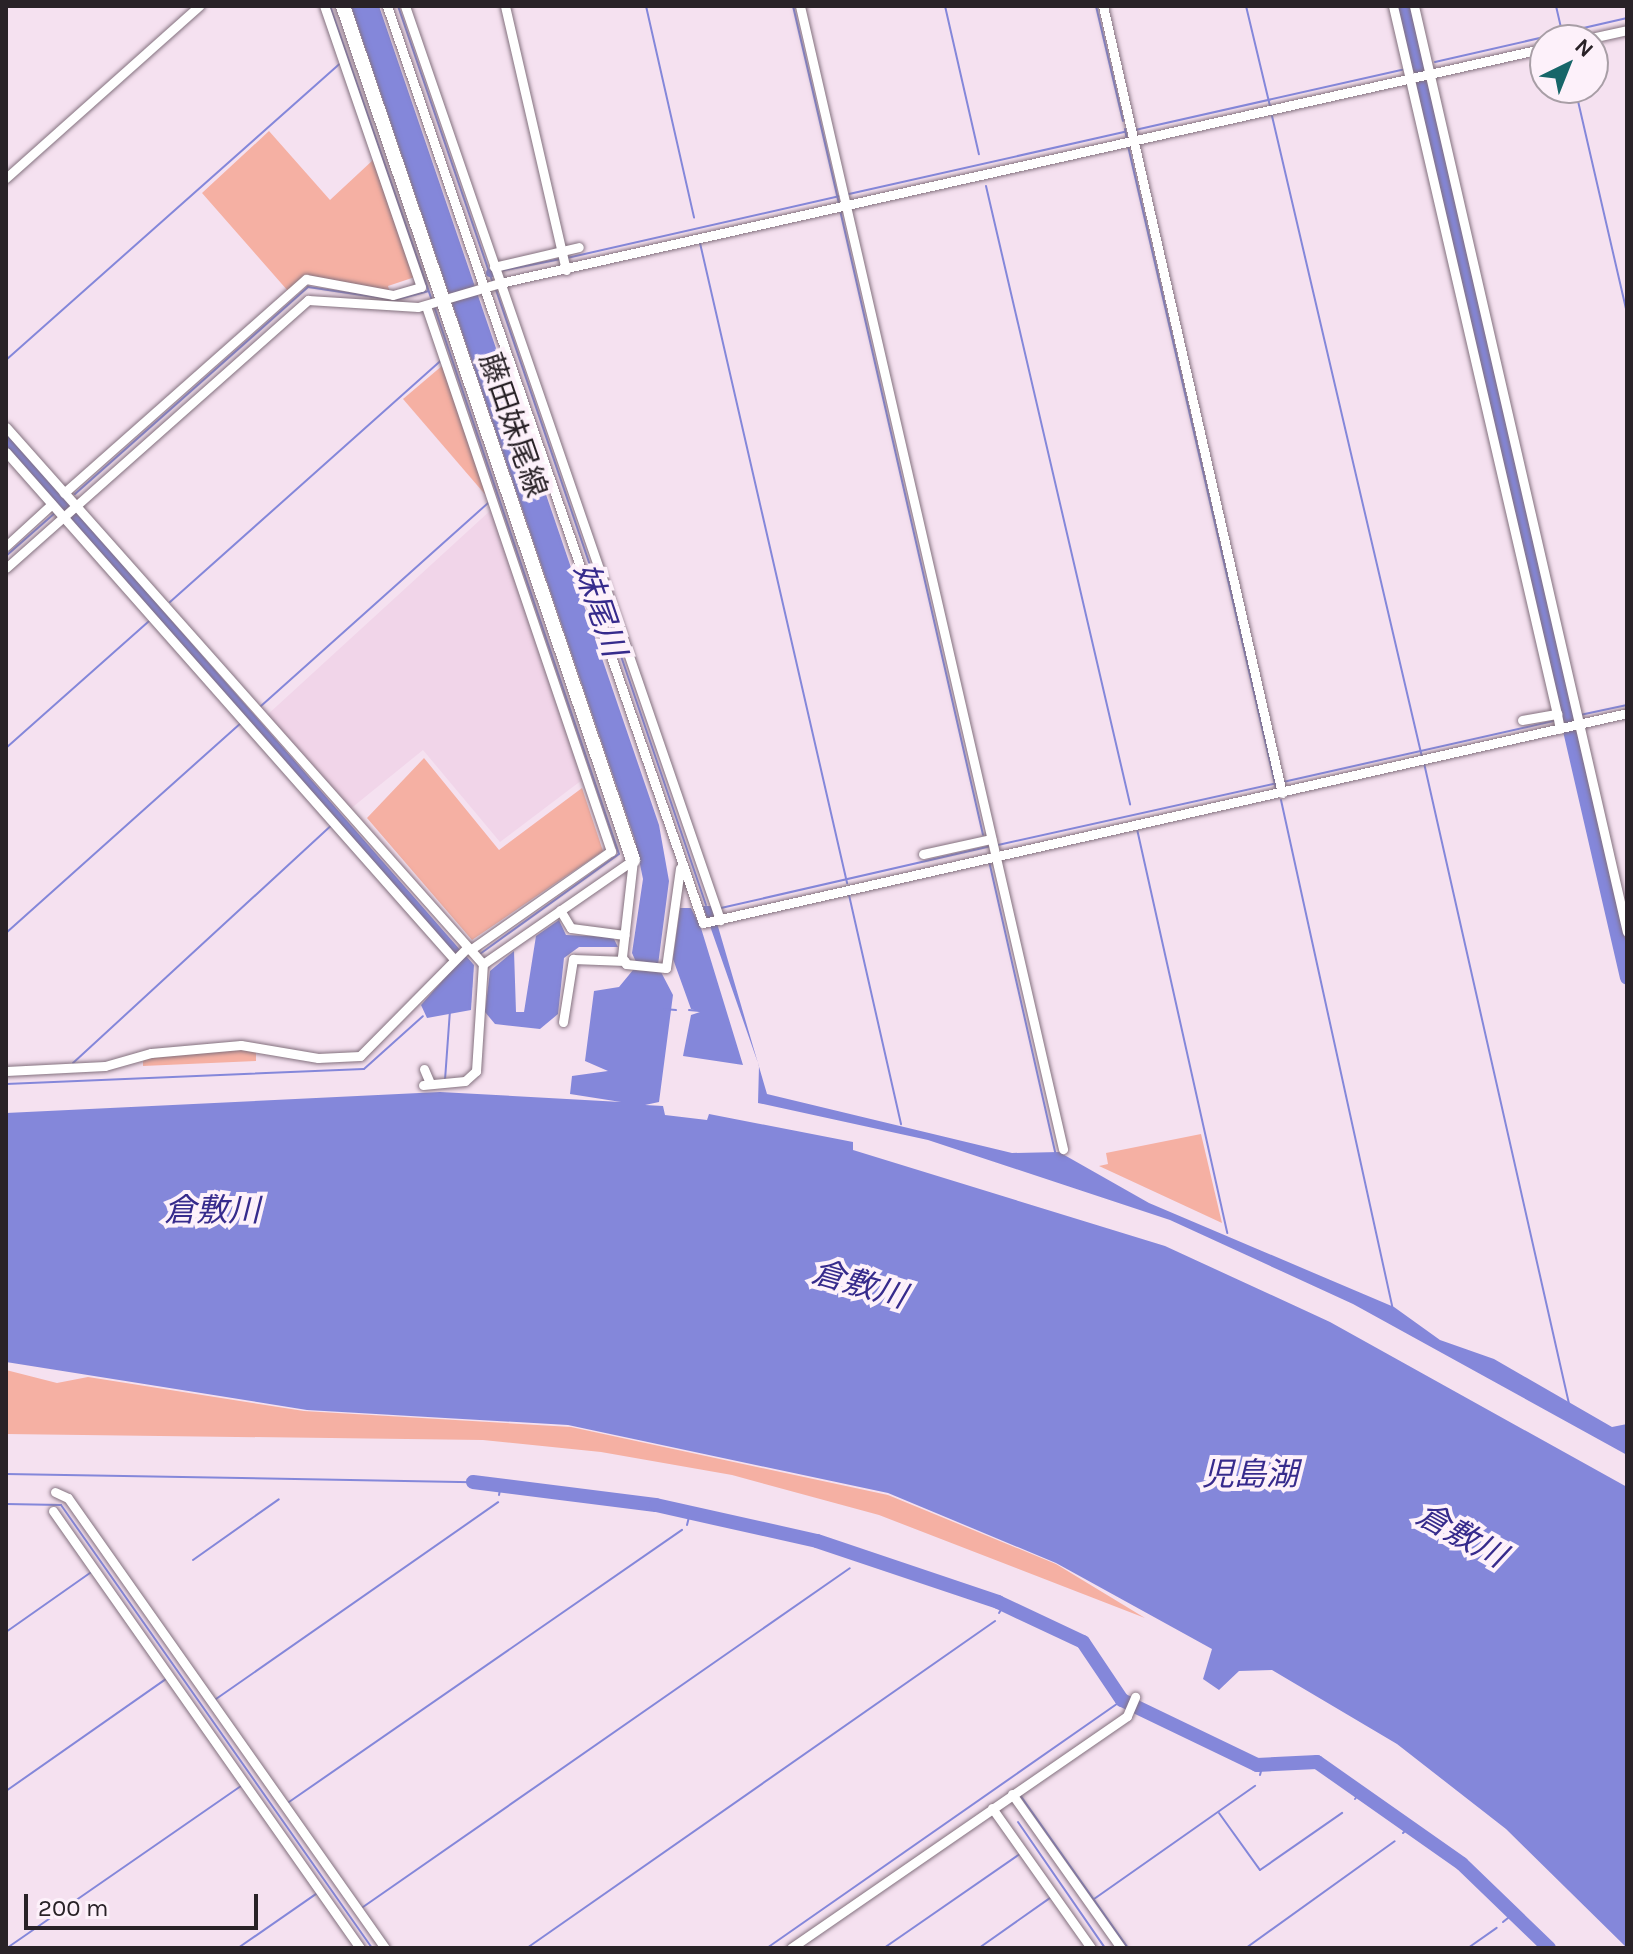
<!DOCTYPE html>
<meta charset="utf-8">
<style>
body{margin:0}
#map{position:relative;width:1633px;height:1954px;overflow:hidden;background:#f5e1f0;font-family:Karla,"Noto Sans JP",sans-serif}
div>[style]{position:absolute}
.built>*{inset:0;background:#f1d5e9}
.green>*{inset:0;background:#f5b0a3}
.water>*{inset:0;background:#8487da}
.stream>*{height:2px;margin:-1px;padding:0 1px;transform-origin:1px;border-radius:1px;background:#8487da}
.canal>*{height:8px;margin:-4px;padding:0 4px;transform-origin:4px;border-radius:4px;background:#8487da}
.river>*{height:14px;margin:-7px;padding:0 7px;transform-origin:7px;border-radius:7px;background:#8487da}
.roads{filter:drop-shadow(0 0 2px #83717e) drop-shadow(0 0 2px #83717e)}
.minor>*{height:9px;margin:-4.5px;padding:0 4.5px;transform-origin:4.5px;border-radius:4.5px;background:#fff}
.secondary>*{height:14px;margin:-7px;padding:0 7px;transform-origin:7px;border-radius:7px;background:#fff}
span{translate:-50% -50%;white-space:nowrap;text-align:center;line-height:1.15;-webkit-text-stroke:8px #fdf1fa;paint-order:stroke}
.street-label{font-size:30px;color:#292227}
.water-label{font-size:32px;color:#362b8c;font-style:italic}
.frame{position:absolute;inset:0;border:8px solid #292227;pointer-events:none}
.north{position:absolute;left:1529px;top:24px;width:80px;height:80px;box-sizing:border-box;background:#fdf1fa;border:2px solid #a89ea6;border-radius:50%;rotate:43deg;font-size:22px;font-weight:700;line-height:32px;text-align:center;color:#292227}
.north::after{content:'';display:block;margin:auto;width:28px;height:36px;background:#176669;clip-path:polygon(50% 0,100% 100%,50% 72%,0 100%)}
.scale{position:absolute;left:24px;top:1894px;width:234px;height:36px;box-sizing:border-box;border:4px solid #292227;border-top:0;padding-left:10px;font-size:24px;line-height:28px;white-space:nowrap;color:#292227;-webkit-text-stroke:6px #fdf1fa;paint-order:stroke}
</style>
<div id="map">
<div class="built">
<i style="clip-path:polygon(492px 509px,582px 780px,500px 842px,423px 750px,349px 810px,266px 716px)"></i>
</div>
<div class="green">
<i style="clip-path:polygon(269px 131px,330px 200px,373px 160px,418px 276px,388px 286px,390px 293px,308px 277px,288px 291px,202px 193px)"></i>
<i style="clip-path:polygon(443px 365px,489px 499px,403px 399px)"></i>
<i style="clip-path:polygon(424px 758px,499px 850px,582px 788px,603px 851px,472px 940px,367px 818px)"></i>
<i style="clip-path:polygon(256px 1049px,256px 1061px,143px 1066px,143px 1058px,174px 1053px)"></i>
<i style="clip-path:polygon(1201px 1134px,1222px 1223px,1099px 1166px,1108px 1164px,1106px 1153px)"></i>
<i style="clip-path:polygon(6px 1370px,57px 1383px,88px 1377px,304px 1411px,571px 1427px,888px 1495px,1056px 1564px,1145px 1618px,879px 1515px,732px 1475px,601px 1452px,483px 1440px,6px 1434px)"></i>
</div>
<div class="water">
<i style="clip-path:polygon(351px 6px,379px 6px,659px 825px,669px 881px,658px 965px,636px 962px,632px 953px,643px 879px,635px 840px)"></i>
<i style="clip-path:polygon(703px 906px,712px 906px,767px 1094px,1012px 1153px,1059px 1152px,1149px 1203px,1394px 1307px,1440px 1340px,1494px 1359px,1612px 1427px,1627px 1424px,1627px 1455px,1353px 1304px,1170px 1220px,928px 1140px,758px 1103px,759px 1066px)"></i>
<i style="clip-path:polygon(680px 908px,691px 908px,701px 928px,743px 1065px,683px 1056px,691px 1015px,700px 1012px,691px 1009px,673px 959px)"></i>
<i style="clip-path:polygon(559px 920px,566px 935px,613px 937px,618px 947px,579px 947px,564px 958px,558px 1014px,540px 1029px,495px 1024px,485px 1012px,490px 971px,514px 951px,516px 1012px,524px 1012px,536px 936px)"></i>
<i style="clip-path:polygon(465px 955px,474px 965px,471px 1010px,427px 1018px,421px 1005px)"></i>
<i style="clip-path:polygon(633px 970px,661px 972px,673px 995px,659px 1102px,645px 1105px,663px 1106px,665px 1115px,707px 1120px,709px 1114px,853px 1142px,853px 1150px,1165px 1246px,1330px 1322px,1627px 1487px,1627px 1948px,1506px 1829px,1397px 1744px,1272px 1670px,1239px 1671px,1219px 1690px,1203px 1679px,1212px 1649px,1056px 1563px,888px 1493px,568px 1425px,307px 1410px,6px 1362px,6px 1113px,440px 1092px,621px 1102px,570px 1094px,572px 1076px,608px 1071px,585px 1061px,594px 991px,619px 987px)"></i>
</div>
<div class="stream">
<i style="left:330px;top:6px;width:311px;rotate:70.9deg"></i>
<i style="left:398px;top:6px;width:291px;rotate:71.1deg"></i>
<i style="left:646px;top:6px;width:217px;rotate:77.2deg"></i>
<i style="left:793px;top:6px;width:203px;rotate:76.9deg"></i>
<i style="left:945px;top:6px;width:152px;rotate:77.1deg"></i>
<i style="left:1096px;top:6px;width:118px;rotate:76.8deg"></i>
<i style="left:1246px;top:6px;width:103px;rotate:76.5deg"></i>
<i style="left:1556px;top:6px;width:35px;rotate:77deg"></i>
<i style="left:1435px;top:62px;width:197px;rotate:-12.9deg"></i>
<i style="left:1575px;top:88px;width:231px;rotate:77deg"></i>
<i style="left:1272px;top:116px;width:658px;rotate:76.83deg"></i>
<i style="left:1125px;top:129px;width:11px;rotate:80deg"></i>
<i style="left:1135px;top:130px;width:274px;rotate:-12.7deg"></i>
<i style="left:1128px;top:146px;width:659px;rotate:77.02deg"></i>
<i style="left:986px;top:186px;width:635px;rotate:76.88deg"></i>
<i style="left:849px;top:194px;width:283px;rotate:-12.7deg"></i>
<i style="left:840px;top:210px;width:641px;rotate:77.11deg"></i>
<i style="left:700px;top:243px;width:657px;rotate:77.06deg"></i>
<i style="left:567px;top:258px;width:281px;rotate:-12.8deg"></i>
<i style="left:500px;top:271px;width:62px;rotate:-11.1deg"></i>
<i style="left:495px;top:287px;width:653px;rotate:71.15deg"></i>
<i style="left:434px;top:306px;width:578px;rotate:71.35deg"></i>
<i style="left:619px;top:854px;width:170px;rotate:144.3deg"></i>
<i style="left:6px;top:360px;width:447px;rotate:-41.6deg"></i>
<i style="left:75px;top:494px;width:312px;rotate:-41.6deg"></i>
<i style="left:308px;top:287px;width:88px;rotate:8.5deg"></i>
<i style="left:395px;top:300px;width:34px;rotate:-15deg"></i>
<i style="left:6px;top:556px;width:67px;rotate:-41.3deg"></i>
<i style="left:170px;top:602px;width:364px;rotate:-41.7deg"></i>
<i style="left:261px;top:706px;width:307px;rotate:-41.8deg"></i>
<i style="left:1580px;top:715px;width:48px;rotate:-12deg"></i>
<i style="left:1560px;top:720px;width:14px;rotate:-12deg"></i>
<i style="left:6px;top:748px;width:191px;rotate:-41.6deg"></i>
<i style="left:1424px;top:763px;width:657px;rotate:77.25deg"></i>
<i style="left:1283px;top:782px;width:278px;rotate:-12.7deg"></i>
<i style="left:1281px;top:800px;width:522px;rotate:77.61deg"></i>
<i style="left:1137px;top:829px;width:414px;rotate:77.4deg"></i>
<i style="left:998px;top:845px;width:286px;rotate:-12.5deg"></i>
<i style="left:989px;top:861px;width:302px;rotate:77.2deg"></i>
<i style="left:849px;top:895px;width:235px;rotate:77.2deg"></i>
<i style="left:721px;top:908px;width:274px;rotate:-12.9deg"></i>
<i style="left:6px;top:933px;width:314px;rotate:-41.8deg"></i>
<i style="left:664px;top:1009px;width:12px;rotate:5deg"></i>
<i style="left:689px;top:1010px;width:11px;rotate:5deg"></i>
<i style="left:73px;top:1063px;width:350px;rotate:-42.6deg"></i>
<i style="left:445px;top:1080px;width:69px;rotate:-85.9deg"></i>
<i style="left:6px;top:1084px;width:358px;rotate:-2.4deg"></i>
<i style="left:364px;top:1069px;width:79px;rotate:-41.9deg"></i>
<i style="left:6px;top:1474px;width:467px;rotate:1deg"></i>
<i style="left:499px;top:1495px;width:10px;rotate:-79deg"></i>
<i style="left:6px;top:1504px;width:55px;rotate:1deg"></i>
<i style="left:61px;top:1505px;width:541px;rotate:54.93deg"></i>
<i style="left:687px;top:1525px;width:12px;rotate:-76deg"></i>
<i style="left:193px;top:1560px;width:105px;rotate:-35.3deg"></i>
<i style="left:855px;top:1560px;width:7px;rotate:-74deg"></i>
<i style="left:999px;top:1613px;width:9px;rotate:-58deg"></i>
<i style="left:6px;top:1632px;width:103px;rotate:-35.1deg"></i>
<i style="left:216px;top:1699px;width:344px;rotate:-34.9deg"></i>
<i style="left:1260px;top:1775px;width:11px;rotate:-75deg"></i>
<i style="left:6px;top:1791px;width:195px;rotate:-35deg"></i>
<i style="left:1020px;top:1795px;width:187px;rotate:54.8deg"></i>
<i style="left:1355px;top:1799px;width:10px;rotate:-53deg"></i>
<i style="left:289px;top:1802px;width:478px;rotate:-34.7deg"></i>
<i style="left:1219px;top:1813px;width:70px;rotate:54.3deg"></i>
<i style="left:1260px;top:1870px;width:100px;rotate:-34.8deg"></i>
<i style="left:1018px;top:1822px;width:153px;rotate:55.4deg"></i>
<i style="left:1403px;top:1833px;width:11px;rotate:-45deg"></i>
<i style="left:1094px;top:1899px;width:197px;rotate:-35.1deg"></i>
<i style="left:363px;top:1907px;width:593px;rotate:-34.84deg"></i>
<i style="left:1503px;top:1922px;width:14px;rotate:-39deg"></i>
<i style="left:7px;top:1948px;width:285px;rotate:-34.7deg"></i>
<i style="left:238px;top:1948px;width:95px;rotate:-34.7deg"></i>
<i style="left:527px;top:1948px;width:571px;rotate:-34.94deg"></i>
<i style="left:767px;top:1948px;width:433px;rotate:-34.9deg"></i>
<i style="left:884px;top:1948px;width:167px;rotate:-34.7deg"></i>
<i style="left:979px;top:1948px;width:87px;rotate:-35.2deg"></i>
<i style="left:1246px;top:1948px;width:183px;rotate:-35.7deg"></i>
<i style="left:1468px;top:1948px;width:35px;rotate:-35deg"></i>
</div>
<div class="canal">
<i style="left:490px;top:273px;width:2px"></i>
</div>
<div class="river">
<i style="left:1403px;top:6px;width:997px;rotate:77.02deg"></i>
<i style="left:6px;top:442px;width:698px;rotate:48.78deg"></i>
<i style="left:473px;top:1482px;width:184px;rotate:7.2deg"></i>
<i style="left:656px;top:1505px;width:165px;rotate:12.6deg"></i>
<i style="left:817px;top:1541px;width:191px;rotate:18.6deg"></i>
<i style="left:998px;top:1602px;width:94px;rotate:25.2deg"></i>
<i style="left:1083px;top:1642px;width:70px;rotate:56.1deg"></i>
<i style="left:1122px;top:1700px;width:150px;rotate:25.7deg"></i>
<i style="left:1257px;top:1765px;width:60px;rotate:-2.9deg"></i>
<i style="left:1317px;top:1762px;width:177px;rotate:35.1deg"></i>
<i style="left:1462px;top:1864px;width:121px;rotate:44deg"></i>
</div>
<div class="roads">
<div class="minor">
<i style="left:387px;top:6px;width:970px;rotate:70.99deg"></i>
<i style="left:703px;top:923px;width:948px;rotate:-12.8deg"></i>
<i style="left:405px;top:6px;width:967px;rotate:70.98deg"></i>
<i style="left:505px;top:6px;width:271px;rotate:77deg"></i>
<i style="left:800px;top:6px;width:1173px;rotate:77.04deg"></i>
<i style="left:1103px;top:6px;width:807px;rotate:77.19deg"></i>
<i style="left:1393px;top:6px;width:727px;rotate:76.96deg"></i>
<i style="left:1414px;top:6px;width:950px;rotate:77.05deg"></i>
<i style="left:1582px;top:40px;width:46px;rotate:-12.5deg"></i>
<i style="left:6px;top:178px;width:259px;rotate:-41.7deg"></i>
<i style="left:494px;top:267px;width:87px;rotate:-13.2deg"></i>
<i style="left:426px;top:306px;width:576px;rotate:71.25deg"></i>
<i style="left:611px;top:851px;width:172px;rotate:144.9deg"></i>
<i style="left:6px;top:427px;width:718px;rotate:48.39deg"></i>
<i style="left:483px;top:964px;width:183px;rotate:-34.7deg"></i>
<i style="left:633px;top:860px;width:98px;rotate:96.5deg"></i>
<i style="left:622px;top:957px;width:8px;rotate:60deg"></i>
<i style="left:626px;top:964px;width:40px;rotate:5.7deg"></i>
<i style="left:666px;top:968px;width:101px;rotate:-82deg"></i>
<i style="left:6px;top:452px;width:677px;rotate:48.54deg"></i>
<i style="left:64px;top:493px;width:323px;rotate:-41.5deg"></i>
<i style="left:306px;top:279px;width:88px;rotate:10.4deg"></i>
<i style="left:393px;top:295px;width:29px;rotate:-16deg"></i>
<i style="left:421px;top:287px;width:297px;rotate:-109deg"></i>
<i style="left:6px;top:546px;width:62px;rotate:-42.4deg"></i>
<i style="left:6px;top:568px;width:404px;rotate:-41.6deg"></i>
<i style="left:308px;top:300px;width:110px;rotate:3.6deg"></i>
<i style="left:418px;top:307px;width:85px;rotate:-16.3deg"></i>
<i style="left:500px;top:283px;width:1071px;rotate:-12.67deg"></i>
<i style="left:1522px;top:720px;width:36px;rotate:-10deg"></i>
<i style="left:1557px;top:714px;width:15px;rotate:79deg"></i>
<i style="left:923px;top:854px;width:70px;rotate:-12.4deg"></i>
<i style="left:560px;top:910px;width:21px;rotate:59deg"></i>
<i style="left:571px;top:928px;width:54px;rotate:7.4deg"></i>
<i style="left:563px;top:1022px;width:64px;rotate:-81deg"></i>
<i style="left:573px;top:959px;width:52px;rotate:2.2deg"></i>
<i style="left:424px;top:1069px;width:15px;rotate:67deg"></i>
<i style="left:6px;top:1071px;width:99px;rotate:-2.9deg"></i>
<i style="left:105px;top:1066px;width:48px;rotate:-15.8deg"></i>
<i style="left:151px;top:1053px;width:90px;rotate:-5.1deg"></i>
<i style="left:241px;top:1045px;width:78px;rotate:9.6deg"></i>
<i style="left:318px;top:1058px;width:42px;rotate:-2.7deg"></i>
<i style="left:360px;top:1056px;width:153px;rotate:-45.3deg"></i>
<i style="left:423px;top:1085px;width:42px;rotate:-5.4deg"></i>
<i style="left:465px;top:1081px;width:15px;rotate:-42deg"></i>
<i style="left:476px;top:1071px;width:107px;rotate:-86.3deg"></i>
<i style="left:55px;top:1492px;width:14px;rotate:25deg"></i>
<i style="left:68px;top:1498px;width:550px;rotate:54.84deg"></i>
<i style="left:53px;top:1511px;width:534px;rotate:54.91deg"></i>
<i style="left:1012px;top:1794px;width:189px;rotate:54.7deg"></i>
<i style="left:992px;top:1808px;width:171px;rotate:54.7deg"></i>
<i style="left:791px;top:1948px;width:408px;rotate:-34.6deg"></i>
<i style="left:1127px;top:1716px;width:21px;rotate:-67deg"></i>
</div>
<div class="secondary">
<i style="left:343px;top:6px;width:902px;rotate:71.24deg"></i>
</div>
</div>
<div class="street-label">
<span style="left:513px;top:425px;rotate:71deg">藤田妹尾線</span>
</div>
<div class="water-label">
<span style="left:599px;top:610px;rotate:71deg">妹尾川</span>
<span style="left:212px;top:1211px">倉敷川</span>
<span style="left:859px;top:1285px;rotate:16deg">倉敷川</span>
<span style="left:1250px;top:1475px">児島湖</span>
<span style="left:1461px;top:1536px;rotate:29deg">倉敷川</span>
</div>
<div class="frame"></div>
<div class="north">N</div>
<div class="scale">200 m</div>
</div>
